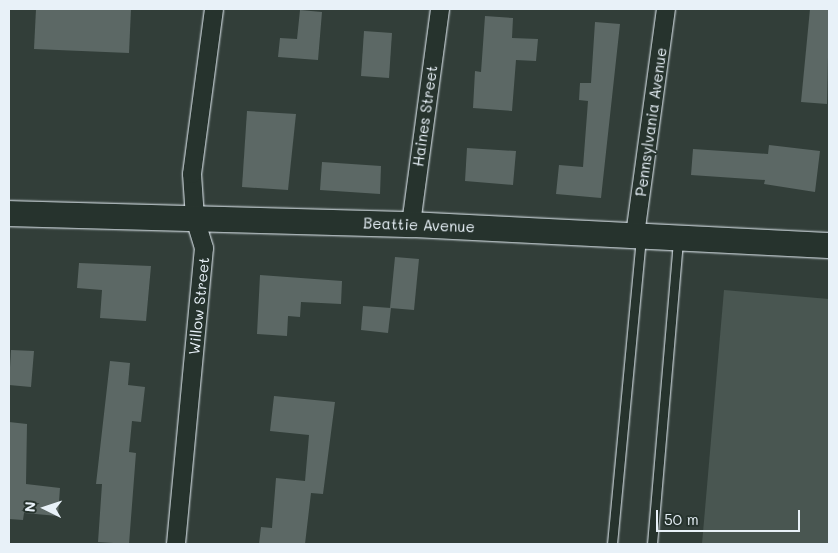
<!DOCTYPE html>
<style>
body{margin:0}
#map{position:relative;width:838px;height:553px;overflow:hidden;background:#323e39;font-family:Mali,sans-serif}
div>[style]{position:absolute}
.green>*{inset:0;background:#495651}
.building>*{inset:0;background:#5c6865}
.roads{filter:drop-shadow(0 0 1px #e8f1f8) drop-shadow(0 0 1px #e8f1f8)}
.lane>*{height:9px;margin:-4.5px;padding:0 4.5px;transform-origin:4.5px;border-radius:4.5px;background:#26332d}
.street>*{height:18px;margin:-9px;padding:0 9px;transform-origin:9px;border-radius:9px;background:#26332d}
.secondary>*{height:25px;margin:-12.5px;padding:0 12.5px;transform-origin:12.5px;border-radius:12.5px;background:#26332d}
span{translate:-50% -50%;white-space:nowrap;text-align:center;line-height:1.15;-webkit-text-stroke:4px #26332d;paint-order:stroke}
.street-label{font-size:15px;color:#e8f1f8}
.frame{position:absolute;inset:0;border:10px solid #e8f1f8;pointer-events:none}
.north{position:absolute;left:20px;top:483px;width:50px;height:50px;-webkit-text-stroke:4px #26332d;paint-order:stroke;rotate:274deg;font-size:14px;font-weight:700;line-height:20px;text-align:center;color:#e8f1f8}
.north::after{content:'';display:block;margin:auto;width:18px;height:22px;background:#e8f1f8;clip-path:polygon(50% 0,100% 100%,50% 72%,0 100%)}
.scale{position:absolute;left:656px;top:510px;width:144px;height:22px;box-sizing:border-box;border:2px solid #e8f1f8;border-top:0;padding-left:6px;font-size:15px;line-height:18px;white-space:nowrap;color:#e8f1f8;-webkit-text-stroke:4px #26332d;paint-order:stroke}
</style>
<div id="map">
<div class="green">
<i style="clip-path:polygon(724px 290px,829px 299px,829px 544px,702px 544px)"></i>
</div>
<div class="building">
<i style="clip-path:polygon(36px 9px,131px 9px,129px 53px,34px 49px)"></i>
<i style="clip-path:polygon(810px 9px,829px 9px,827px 104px,801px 102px)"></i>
<i style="clip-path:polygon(300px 10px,322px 12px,318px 60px,278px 57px,280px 38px,297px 39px)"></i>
<i style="clip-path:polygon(485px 16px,513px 18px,512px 38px,538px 39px,536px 61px,516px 60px,512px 111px,473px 108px,475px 71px,481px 72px)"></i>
<i style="clip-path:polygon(595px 22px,620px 24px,601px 198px,556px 194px,559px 165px,583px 167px,588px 101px,579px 100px,580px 83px,591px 83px)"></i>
<i style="clip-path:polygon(364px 31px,392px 33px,389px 78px,361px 76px)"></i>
<i style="clip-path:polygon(247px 111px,296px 114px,288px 190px,242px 187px)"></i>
<i style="clip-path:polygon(769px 145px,820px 151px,815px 192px,764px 184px,765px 180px,691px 175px,693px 149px,768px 154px)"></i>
<i style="clip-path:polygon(467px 148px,516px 151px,513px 185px,465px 181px)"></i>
<i style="clip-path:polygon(322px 162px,381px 166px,380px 194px,320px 190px)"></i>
<i style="clip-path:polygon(395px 257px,419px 259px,414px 310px,390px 308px)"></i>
<i style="clip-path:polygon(79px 263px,151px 266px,146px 321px,100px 318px,102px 290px,77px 288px)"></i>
<i style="clip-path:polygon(260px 275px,342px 281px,341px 304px,301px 302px,300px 317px,288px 316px,287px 336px,257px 334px)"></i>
<i style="clip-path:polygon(363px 306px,391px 308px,388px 333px,361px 330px)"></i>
<i style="clip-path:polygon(11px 350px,34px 351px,31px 387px,9px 385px)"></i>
<i style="clip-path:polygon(110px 361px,130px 363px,128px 385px,145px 387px,141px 422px,132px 421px,129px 452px,136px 453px,129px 544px,98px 542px,102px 484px,96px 484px)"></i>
<i style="clip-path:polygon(274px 396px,335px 402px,323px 494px,311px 493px,305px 544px,259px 544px,261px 527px,272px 528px,276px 478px,305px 481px,309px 435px,270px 431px)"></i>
<i style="clip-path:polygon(9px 422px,27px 424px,26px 484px,60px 488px,58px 516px,24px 513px,23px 520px,9px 519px)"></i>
</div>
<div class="roads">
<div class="lane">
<i style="left:612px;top:544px;width:307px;rotate:-84.6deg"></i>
<i style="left:652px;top:544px;width:307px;rotate:-85.1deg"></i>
</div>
<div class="street">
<i style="left:411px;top:224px;width:217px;rotate:-82.3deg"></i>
<i style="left:635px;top:235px;width:228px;rotate:-82.2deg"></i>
<i style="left:176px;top:544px;width:297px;rotate:-84.6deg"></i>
<i style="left:204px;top:248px;width:31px;rotate:-107deg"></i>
<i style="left:195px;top:218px;width:44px;rotate:-93.9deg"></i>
<i style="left:192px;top:174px;width:166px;rotate:-82.4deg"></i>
</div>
<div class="secondary">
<i style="left:9px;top:213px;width:402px;rotate:1.6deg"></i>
<i style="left:411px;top:224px;width:419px;rotate:2.9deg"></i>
</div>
</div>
<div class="street-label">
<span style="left:425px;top:116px;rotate:-82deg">Haines Street</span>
<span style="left:651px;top:122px;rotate:-82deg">Pennsylvania Avenue</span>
<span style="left:419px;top:225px;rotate:2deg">Beattie Avenue</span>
<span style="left:199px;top:306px;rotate:-84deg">Willow Street</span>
</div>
<div class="frame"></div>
<div class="north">N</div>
<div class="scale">50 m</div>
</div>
